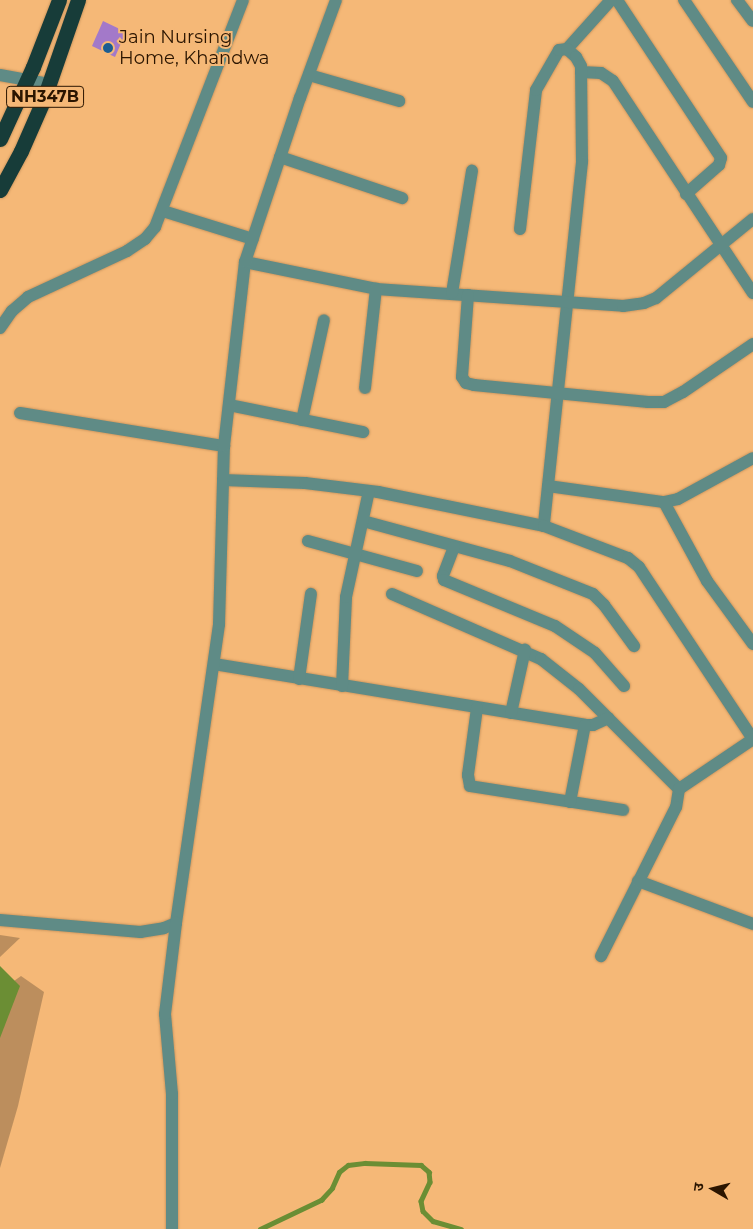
<!DOCTYPE html>
<meta charset="utf-8">
<style>
body{margin:0}
#map{position:relative;width:753px;height:1229px;overflow:hidden;background:#f5b877;font-family:Montserrat,"Noto Sans Devanagari",sans-serif}
div>[style]{position:absolute}
.green>*{inset:0;background:#bc8e5d}
.water>*{inset:0;background:#6b8e34}
.stream>*{height:4.5px;margin:-2.25px;padding:0 2.25px;transform-origin:2.25px;border-radius:2.25px;background:#6b8e34}
.building>*{inset:0;background:#a379c9}
.roads{filter:drop-shadow(0 0 1px #cd975f) drop-shadow(0 0 1px #cd975f)}
.street>*{height:12px;margin:-6px;padding:0 6px;transform-origin:6px;border-radius:6px;background:#5f8b86}
.highway>*{height:15px;margin:-7.5px;padding:0 7.5px;transform-origin:7.5px;border-radius:7.5px;background:#173c39}
.dots>*{width:14px;height:14px;translate:-50% -50%;box-sizing:border-box;border:2px solid #f5b877;border-radius:50%}
span{translate:-50% -50%;white-space:nowrap;text-align:center;line-height:1.15;-webkit-text-stroke:4px #f5b877;paint-order:stroke}
.shield-label span{padding:1px 4px;background:#f5b877;border:1px solid;border-radius:4px;-webkit-text-stroke-width:0}
.shield-label{font-size:16px;color:#2b1500;font-weight:700}
.poi-label{font-size:18px;color:#2b1500}
.left{translate:0 -50%;text-align:left}
.north{position:absolute;left:688px;top:1164px;width:50px;height:50px;-webkit-text-stroke:4px #f5b877;paint-order:stroke;rotate:278deg;font-size:14px;font-weight:700;line-height:20px;text-align:center;color:#2b1500}
.north::after{content:'';display:block;margin:auto;width:18px;height:22px;background:#2b1500;clip-path:polygon(50% 0,100% 100%,50% 72%,0 100%)}
</style>
<div id="map">
<div class="green">
<i style="clip-path:polygon(0 935px,20px 938px,0 957px)"></i>
<i style="clip-path:polygon(21px 976px,44px 992px,18px 1106px,0 1168px,0 991px)"></i>
</div>
<div class="water">
<i style="clip-path:polygon(0 966px,20px 986px,0 1038px)"></i>
</div>
<div class="stream">
<i style="left:260px;top:1229px;width:68px;rotate:-25.4deg"></i>
<i style="left:321px;top:1200px;width:16px;rotate:-47deg"></i>
<i style="left:332px;top:1188px;width:17px;rotate:-66deg"></i>
<i style="left:339px;top:1172px;width:11px;rotate:-38deg"></i>
<i style="left:348px;top:1165px;width:17px;rotate:-7deg"></i>
<i style="left:365px;top:1163px;width:56px;rotate:2deg"></i>
<i style="left:421px;top:1165px;width:11px;rotate:41deg"></i>
<i style="left:429px;top:1172px;width:10px;rotate:84deg"></i>
<i style="left:430px;top:1182px;width:21px;rotate:115deg"></i>
<i style="left:421px;top:1201px;width:10px;rotate:79deg"></i>
<i style="left:423px;top:1211px;width:14px;rotate:45deg"></i>
<i style="left:433px;top:1221px;width:29px;rotate:16deg"></i>
</div>
<div class="building">
<i style="clip-path:polygon(103px 21px,126px 32px,115px 57px,92px 46px)"></i>
</div>
<div class="roads">
<div class="street">
<i style="left:617px;top:0;width:189px;rotate:56.6deg"></i>
<i style="left:721px;top:158px;width:7px;rotate:106deg"></i>
<i style="left:719px;top:165px;width:44px;rotate:138.7deg"></i>
<i style="left:684px;top:0;width:123px;rotate:55.9deg"></i>
<i style="left:737px;top:0;width:26px;rotate:53deg"></i>
<i style="left:567px;top:49px;width:66px;rotate:-48.1deg"></i>
<i style="left:581px;top:72px;width:20px;rotate:3deg"></i>
<i style="left:601px;top:73px;width:14px;rotate:34deg"></i>
<i style="left:613px;top:81px;width:254px;rotate:56.6deg"></i>
<i style="left:0;top:75px;width:51px;rotate:10.2deg"></i>
<i style="left:309px;top:75px;width:94px;rotate:16.1deg"></i>
<i style="left:280px;top:157px;width:129px;rotate:18.6deg"></i>
<i style="left:163px;top:211px;width:94px;rotate:17.3deg"></i>
<i style="left:520px;top:229px;width:140px;rotate:-83.4deg"></i>
<i style="left:536px;top:90px;width:46px;rotate:-60.1deg"></i>
<i style="left:559px;top:50px;width:8px;rotate:-7deg"></i>
<i style="left:567px;top:49px;width:12px;rotate:42deg"></i>
<i style="left:576px;top:57px;width:10px;rotate:61deg"></i>
<i style="left:581px;top:66px;width:96px;rotate:89.4deg"></i>
<i style="left:582px;top:162px;width:366px;rotate:96deg"></i>
<i style="left:245px;top:262px;width:134px;rotate:11.6deg"></i>
<i style="left:376px;top:289px;width:248px;rotate:3.9deg"></i>
<i style="left:623px;top:306px;width:21px;rotate:-8deg"></i>
<i style="left:644px;top:303px;width:13px;rotate:-23deg"></i>
<i style="left:656px;top:298px;width:125px;rotate:-39.2deg"></i>
<i style="left:452px;top:293px;width:124px;rotate:-80.7deg"></i>
<i style="left:468px;top:295px;width:82px;rotate:94.2deg"></i>
<i style="left:462px;top:377px;width:7px;rotate:56deg"></i>
<i style="left:466px;top:383px;width:8px;rotate:14deg"></i>
<i style="left:474px;top:385px;width:175px;rotate:5.6deg"></i>
<i style="left:648px;top:402px;width:16px"></i>
<i style="left:664px;top:402px;width:21px;rotate:-28deg"></i>
<i style="left:683px;top:392px;width:85px;rotate:-34.4deg"></i>
<i style="left:0;top:328px;width:21px;rotate:-55deg"></i>
<i style="left:12px;top:311px;width:21px;rotate:-41deg"></i>
<i style="left:28px;top:297px;width:109px;rotate:-24.9deg"></i>
<i style="left:127px;top:251px;width:22px;rotate:-34deg"></i>
<i style="left:145px;top:239px;width:16px;rotate:-50deg"></i>
<i style="left:155px;top:227px;width:243px;rotate:-68.8deg"></i>
<i style="left:365px;top:388px;width:100px;rotate:-83.7deg"></i>
<i style="left:229px;top:405px;width:137px;rotate:11.4deg"></i>
<i style="left:20px;top:413px;width:207px;rotate:9.2deg"></i>
<i style="left:302px;top:420px;width:102px;rotate:-77.6deg"></i>
<i style="left:223px;top:480px;width:82px;rotate:2.1deg"></i>
<i style="left:305px;top:483px;width:74px;rotate:7deg"></i>
<i style="left:378px;top:492px;width:169px;rotate:11.6deg"></i>
<i style="left:544px;top:526px;width:90px;rotate:20.9deg"></i>
<i style="left:628px;top:558px;width:14px;rotate:39deg"></i>
<i style="left:639px;top:567px;width:206px;rotate:56.5deg"></i>
<i style="left:548px;top:486px;width:117px;rotate:7.9deg"></i>
<i style="left:664px;top:502px;width:14px;rotate:-12deg"></i>
<i style="left:678px;top:499px;width:85px;rotate:-28.7deg"></i>
<i style="left:664px;top:502px;width:90px;rotate:61.4deg"></i>
<i style="left:707px;top:581px;width:78px;rotate:53.9deg"></i>
<i style="left:363px;top:521px;width:152px;rotate:15.2deg"></i>
<i style="left:510px;top:561px;width:89px;rotate:21.7deg"></i>
<i style="left:593px;top:594px;width:16px;rotate:45deg"></i>
<i style="left:604px;top:605px;width:51px;rotate:53.8deg"></i>
<i style="left:308px;top:541px;width:113px;rotate:15.4deg"></i>
<i style="left:454px;top:547px;width:31px;rotate:111deg"></i>
<i style="left:443px;top:576px;width:4px;rotate:76deg"></i>
<i style="left:444px;top:580px;width:120px;rotate:22.5deg"></i>
<i style="left:555px;top:626px;width:48px;rotate:34deg"></i>
<i style="left:595px;top:653px;width:44px;rotate:48.7deg"></i>
<i style="left:392px;top:594px;width:163px;rotate:23.6deg"></i>
<i style="left:541px;top:659px;width:48px;rotate:38.3deg"></i>
<i style="left:579px;top:689px;width:141px;rotate:45deg"></i>
<i style="left:679px;top:789px;width:18px;rotate:99deg"></i>
<i style="left:676px;top:807px;width:167px;rotate:116.7deg"></i>
<i style="left:214px;top:664px;width:376px;rotate:9.3deg"></i>
<i style="left:585px;top:725px;width:8px"></i>
<i style="left:593px;top:725px;width:17px;rotate:-24deg"></i>
<i style="left:299px;top:679px;width:86px;rotate:-82deg"></i>
<i style="left:342px;top:686px;width:89px;rotate:-87.4deg"></i>
<i style="left:346px;top:597px;width:108px;rotate:-77.8deg"></i>
<i style="left:477px;top:708px;width:68px;rotate:97.7deg"></i>
<i style="left:468px;top:775px;width:11px;rotate:80deg"></i>
<i style="left:470px;top:786px;width:155px;rotate:8.9deg"></i>
<i style="left:511px;top:713px;width:65px;rotate:-77.5deg"></i>
<i style="left:679px;top:789px;width:89px;rotate:-34deg"></i>
<i style="left:570px;top:802px;width:78px;rotate:-79deg"></i>
<i style="left:638px;top:881px;width:123px;rotate:20.5deg"></i>
<i style="left:0;top:920px;width:141px;rotate:4.9deg"></i>
<i style="left:140px;top:932px;width:24px;rotate:-9deg"></i>
<i style="left:164px;top:928px;width:13px;rotate:-23deg"></i>
<i style="left:176px;top:923px;width:302px;rotate:-81.8deg"></i>
<i style="left:219px;top:624px;width:178px;rotate:-88.4deg"></i>
<i style="left:224px;top:446px;width:185px;rotate:-83.5deg"></i>
<i style="left:245px;top:262px;width:173px;rotate:-71.5deg"></i>
<i style="left:300px;top:98px;width:104px;rotate:-69.8deg"></i>
<i style="left:172px;top:1229px;width:135px;rotate:-90deg"></i>
<i style="left:172px;top:1094px;width:80px;rotate:-95deg"></i>
<i style="left:165px;top:1014px;width:92px;rotate:-83.1deg"></i>
</div>
<div class="highway">
<i style="left:0;top:139px;width:79px;rotate:-65.4deg"></i>
<i style="left:33px;top:67px;width:72px;rotate:-68.8deg"></i>
<i style="left:0;top:190px;width:44px;rotate:-61.7deg"></i>
<i style="left:21px;top:151px;width:55px;rotate:-66.3deg"></i>
<i style="left:43px;top:101px;width:107px;rotate:-70.9deg"></i>
</div>
</div>
<div class="dots">
<i style="left:108px;top:48px;background:#1b5d92"></i>
</div>
<div class="shield-label">
<span style="left:45px;top:97px">NH347B</span>
</div>
<div class="poi-label">
<span class="left" style="left:119px;top:48px">Jain Nursing<br>Home, Khandwa</span>
</div>
<div class="north">उ</div>
</div>
